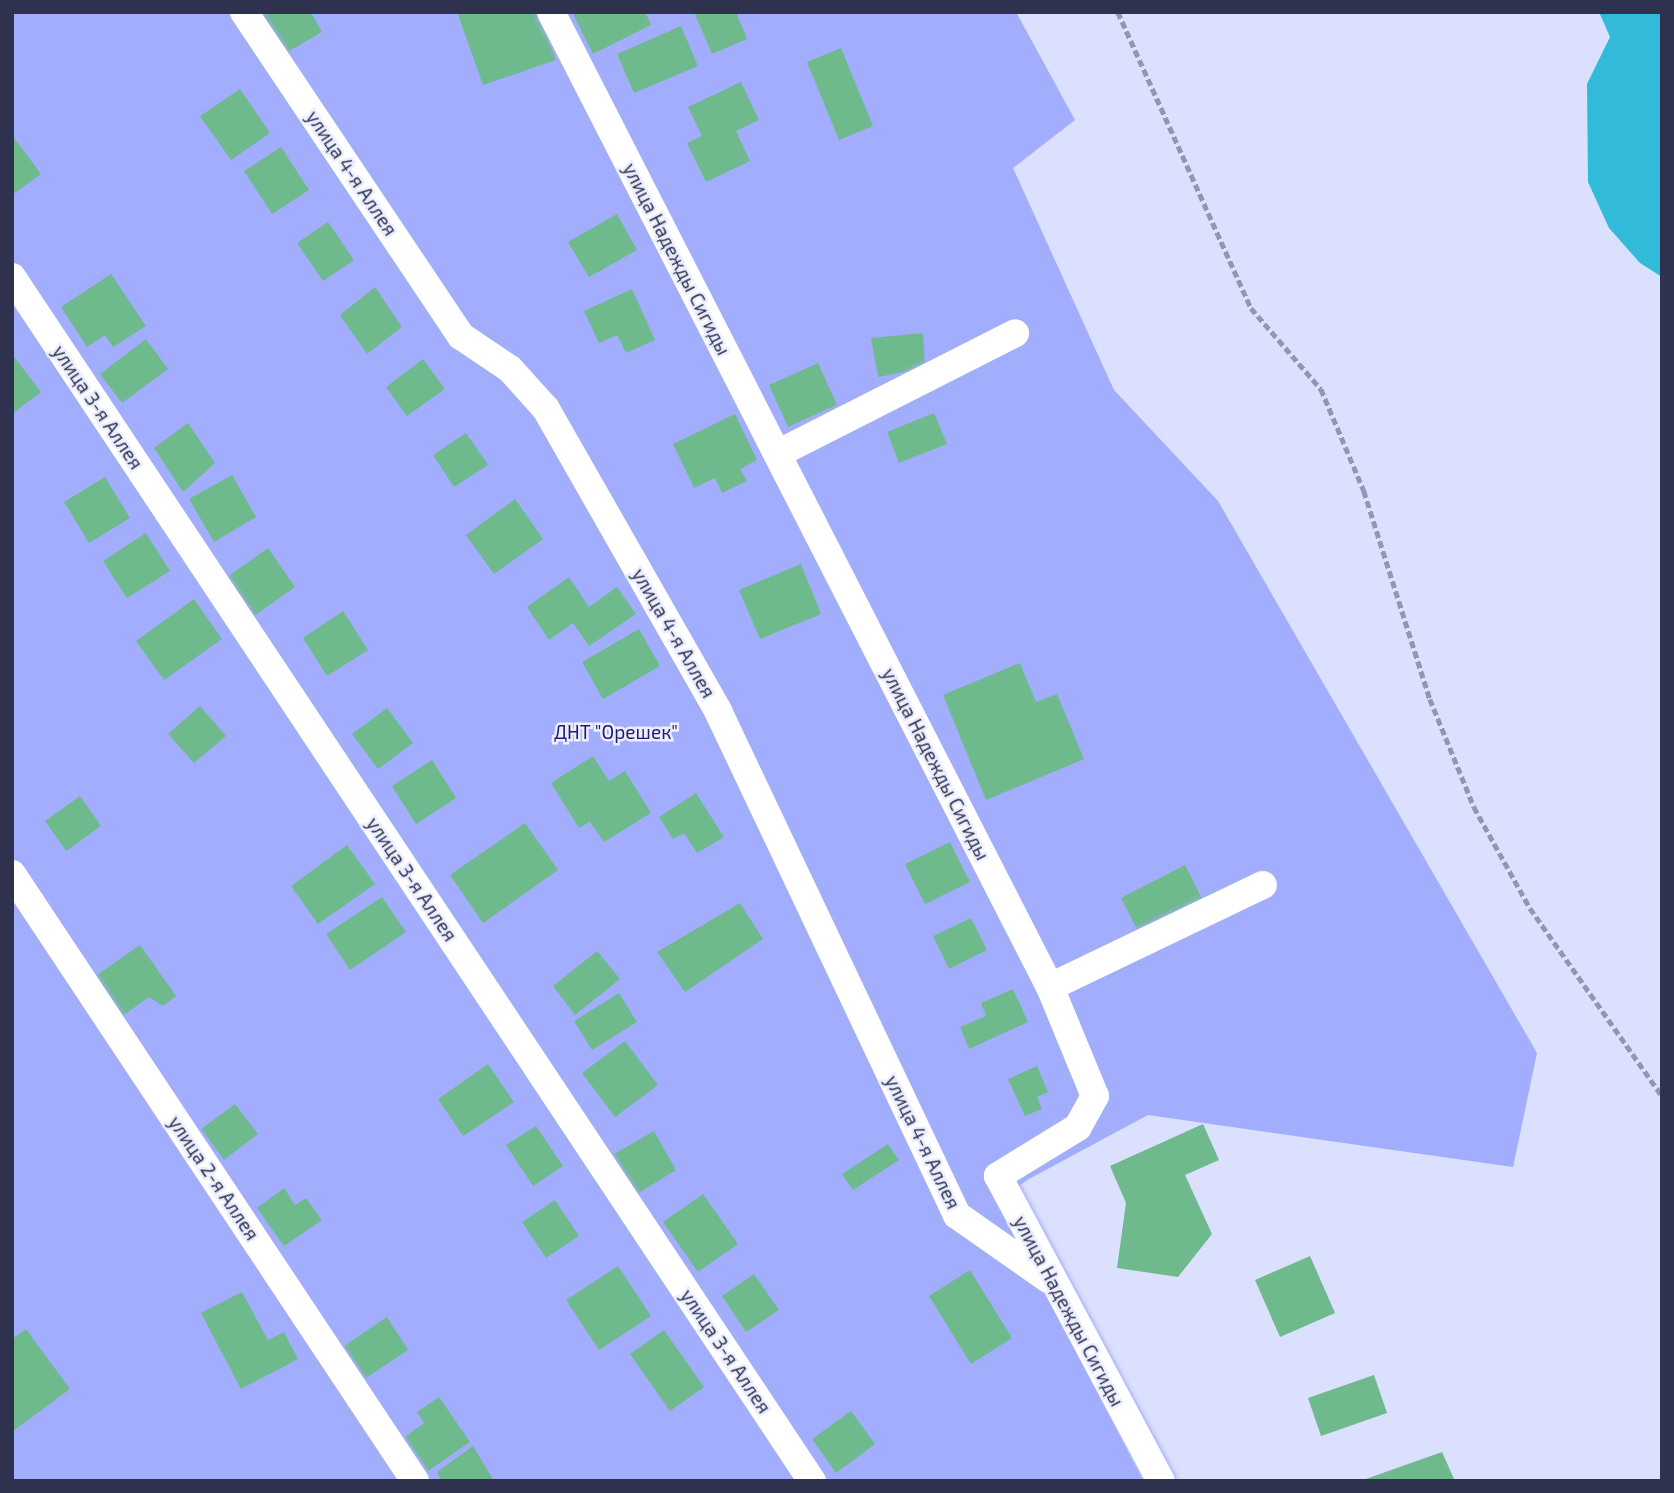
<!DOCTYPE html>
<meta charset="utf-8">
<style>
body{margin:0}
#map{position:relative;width:1674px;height:1493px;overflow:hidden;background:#dae0fd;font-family:"Exo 2",sans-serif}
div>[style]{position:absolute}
.green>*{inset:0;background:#a2aefd}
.water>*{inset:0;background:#32bbd9}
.building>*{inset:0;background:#6eba8d}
.path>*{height:4.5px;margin-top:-2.25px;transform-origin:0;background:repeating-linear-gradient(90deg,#9096b3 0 7px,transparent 0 10.5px)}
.roads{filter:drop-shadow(0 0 2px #a3aef4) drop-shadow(0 0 2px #a3aef4)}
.street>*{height:28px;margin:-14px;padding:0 14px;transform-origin:14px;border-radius:14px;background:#fff}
span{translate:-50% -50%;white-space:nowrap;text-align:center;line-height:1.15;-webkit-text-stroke:5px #ebeefd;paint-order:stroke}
.street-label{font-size:19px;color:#2e324f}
.park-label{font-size:19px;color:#221976}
.frame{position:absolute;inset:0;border:14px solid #2e324f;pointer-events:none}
</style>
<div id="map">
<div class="green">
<i style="clip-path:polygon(12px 12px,1016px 12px,1075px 120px,1013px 168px,1114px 390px,1218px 501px,1537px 1053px,1513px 1167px,1148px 1115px,1027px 1180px,998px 1202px,1143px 1481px,12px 1481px)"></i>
</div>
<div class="water">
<i style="clip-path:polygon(1599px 12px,1662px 12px,1662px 277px,1640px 263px,1609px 228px,1588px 182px,1587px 84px,1610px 37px)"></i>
</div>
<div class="building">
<i style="clip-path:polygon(260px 12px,311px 12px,322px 32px,284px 54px)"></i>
<i style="clip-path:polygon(467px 12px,539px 12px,556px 60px,483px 85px,458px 15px)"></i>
<i style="clip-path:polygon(572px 12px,645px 12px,651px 25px,593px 54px)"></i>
<i style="clip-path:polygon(694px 12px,736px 12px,747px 39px,712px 54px)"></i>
<i style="clip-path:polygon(681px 26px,698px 66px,634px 93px,617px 54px)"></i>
<i style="clip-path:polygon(841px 48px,873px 126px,839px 140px,807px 62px)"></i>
<i style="clip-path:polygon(741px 82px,759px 120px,736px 131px,750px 161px,706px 182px,687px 143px,702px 136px,688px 107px)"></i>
<i style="clip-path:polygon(240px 89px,270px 133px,231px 160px,200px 116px)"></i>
<i style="clip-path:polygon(12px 135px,41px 174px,12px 195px)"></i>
<i style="clip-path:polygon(281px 147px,309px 190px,272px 214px,244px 171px)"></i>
<i style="clip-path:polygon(617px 214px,637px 250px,589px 277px,568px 242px)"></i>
<i style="clip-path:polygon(328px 222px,354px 260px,323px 281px,297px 243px)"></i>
<i style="clip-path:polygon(111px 274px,146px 326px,113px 347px,105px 335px,87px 347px,61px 307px)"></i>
<i style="clip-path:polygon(375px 287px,402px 327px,367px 354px,340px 315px)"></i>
<i style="clip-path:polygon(632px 289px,655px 340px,626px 353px,617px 335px,599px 343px,584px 311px)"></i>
<i style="clip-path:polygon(923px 333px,925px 368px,878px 377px,871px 338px)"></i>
<i style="clip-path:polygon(146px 339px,168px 369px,122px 403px,100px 374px)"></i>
<i style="clip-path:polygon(12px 354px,41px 392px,12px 414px)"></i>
<i style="clip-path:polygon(423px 359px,445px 389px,407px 416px,386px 387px)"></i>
<i style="clip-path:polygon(818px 363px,837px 405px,788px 427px,769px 385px)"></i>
<i style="clip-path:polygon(934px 413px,947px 444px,899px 463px,887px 432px)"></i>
<i style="clip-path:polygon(735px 414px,757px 460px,740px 469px,747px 481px,722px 493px,715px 478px,694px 488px,673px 444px)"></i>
<i style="clip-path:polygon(188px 423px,215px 463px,183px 492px,154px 448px)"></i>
<i style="clip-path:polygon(466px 433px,488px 465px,454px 487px,433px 455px)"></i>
<i style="clip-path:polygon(232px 475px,256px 517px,214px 542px,189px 499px)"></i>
<i style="clip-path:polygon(105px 477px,130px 518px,89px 543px,64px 502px)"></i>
<i style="clip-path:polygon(515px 499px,543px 539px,494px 574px,466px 535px)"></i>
<i style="clip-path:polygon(146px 533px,170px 571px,127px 598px,103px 561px)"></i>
<i style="clip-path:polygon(268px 548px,295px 587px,254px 616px,227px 577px)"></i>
<i style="clip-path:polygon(801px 564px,821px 614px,760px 639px,739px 590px)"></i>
<i style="clip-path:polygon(569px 577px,589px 607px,617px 587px,636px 614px,589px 646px,573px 623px,549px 640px,527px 607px)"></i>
<i style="clip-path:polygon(194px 599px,222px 639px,164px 680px,136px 641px)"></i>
<i style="clip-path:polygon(343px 611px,368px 650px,327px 676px,303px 638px)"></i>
<i style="clip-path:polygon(639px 629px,660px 666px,603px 699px,582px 662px)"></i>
<i style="clip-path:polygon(1020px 663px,1036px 702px,1057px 694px,1084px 759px,986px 800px,943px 695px)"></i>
<i style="clip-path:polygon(200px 706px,226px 736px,194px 763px,168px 734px)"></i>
<i style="clip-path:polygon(387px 708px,413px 743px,378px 769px,352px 734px)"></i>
<i style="clip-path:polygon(593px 756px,609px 781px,625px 771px,651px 813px,604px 842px,590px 822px,579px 828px,551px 783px)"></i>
<i style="clip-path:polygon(432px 760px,456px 798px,416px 824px,392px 786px)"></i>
<i style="clip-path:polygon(696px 793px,724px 837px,697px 853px,684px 833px,673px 839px,659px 817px)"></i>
<i style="clip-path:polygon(80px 796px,101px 826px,66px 851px,45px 821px)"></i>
<i style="clip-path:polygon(525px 823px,558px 870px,483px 923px,450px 875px)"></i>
<i style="clip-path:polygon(950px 842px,970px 882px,925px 904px,905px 864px)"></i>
<i style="clip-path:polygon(347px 845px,375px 884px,318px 924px,291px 886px)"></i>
<i style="clip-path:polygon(1185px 865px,1203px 901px,1139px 933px,1121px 898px)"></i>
<i style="clip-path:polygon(382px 897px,406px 932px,350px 970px,326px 934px)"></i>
<i style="clip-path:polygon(740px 903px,763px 939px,685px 992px,657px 952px)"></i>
<i style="clip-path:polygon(971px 918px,987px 950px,949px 969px,933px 936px)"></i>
<i style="clip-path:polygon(140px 945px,176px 996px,163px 1006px,149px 997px,121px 1017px,94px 977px)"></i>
<i style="clip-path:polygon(597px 951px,620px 979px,575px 1015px,553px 986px)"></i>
<i style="clip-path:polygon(1013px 989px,1028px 1022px,969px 1049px,960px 1027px,986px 1016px,981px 1003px)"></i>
<i style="clip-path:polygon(619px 993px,637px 1022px,592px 1050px,574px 1021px)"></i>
<i style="clip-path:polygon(625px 1041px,658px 1085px,615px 1117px,582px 1073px)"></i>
<i style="clip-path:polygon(488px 1064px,514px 1102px,463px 1136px,438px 1099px)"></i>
<i style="clip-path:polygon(1037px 1066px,1048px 1092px,1037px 1097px,1042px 1109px,1025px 1116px,1008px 1079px)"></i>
<i style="clip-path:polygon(235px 1104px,258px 1134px,224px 1160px,201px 1129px)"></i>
<i style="clip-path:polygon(1203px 1124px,1219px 1160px,1185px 1175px,1212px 1234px,1178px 1277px,1117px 1268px,1126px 1203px,1110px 1166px)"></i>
<i style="clip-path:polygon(536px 1126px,563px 1166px,533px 1186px,506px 1145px)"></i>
<i style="clip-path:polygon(654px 1131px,676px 1170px,637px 1194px,614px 1154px)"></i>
<i style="clip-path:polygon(888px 1144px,899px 1160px,853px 1190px,842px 1174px)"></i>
<i style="clip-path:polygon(284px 1188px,295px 1205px,306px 1198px,322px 1220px,284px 1246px,257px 1208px)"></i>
<i style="clip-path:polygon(703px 1194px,738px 1244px,698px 1272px,663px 1222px)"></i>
<i style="clip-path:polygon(555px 1200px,579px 1236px,546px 1258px,522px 1222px)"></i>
<i style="clip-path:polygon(1310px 1256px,1335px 1313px,1280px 1337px,1255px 1280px)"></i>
<i style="clip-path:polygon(618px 1266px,651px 1316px,599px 1350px,566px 1300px)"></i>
<i style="clip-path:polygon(970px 1270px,1012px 1338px,971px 1364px,929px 1296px)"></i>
<i style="clip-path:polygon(754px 1274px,779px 1310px,746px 1332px,722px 1296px)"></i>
<i style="clip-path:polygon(242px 1292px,268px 1340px,284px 1332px,298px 1359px,241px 1389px,201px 1313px)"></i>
<i style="clip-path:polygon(387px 1317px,408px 1350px,366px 1378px,344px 1346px)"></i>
<i style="clip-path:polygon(26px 1329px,70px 1389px,13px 1431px,12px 1339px)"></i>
<i style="clip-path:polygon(664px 1330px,704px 1387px,670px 1411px,630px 1354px)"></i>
<i style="clip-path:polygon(1374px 1375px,1387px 1413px,1321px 1436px,1308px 1398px)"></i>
<i style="clip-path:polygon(439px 1397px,470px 1442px,428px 1471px,405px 1437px,424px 1423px,417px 1412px)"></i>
<i style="clip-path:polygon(851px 1411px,875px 1444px,836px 1473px,812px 1439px)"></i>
<i style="clip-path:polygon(473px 1446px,494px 1481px,441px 1481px,437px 1472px)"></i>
<i style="clip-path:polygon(1442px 1452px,1455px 1481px,1364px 1481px,1363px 1480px)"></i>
</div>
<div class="path">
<i style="left:1118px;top:12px;width:325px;rotate:65.8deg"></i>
<i style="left:1251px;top:308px;width:107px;rotate:49.2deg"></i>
<i style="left:1321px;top:389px;width:111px;rotate:67.1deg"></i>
<i style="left:1364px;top:491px;width:218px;rotate:72.4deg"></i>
<i style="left:1430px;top:699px;width:117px;rotate:67.8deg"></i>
<i style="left:1474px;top:807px;width:115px;rotate:61deg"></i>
<i style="left:1530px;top:908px;width:230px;rotate:54.9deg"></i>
</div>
<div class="roads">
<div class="street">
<i style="left:244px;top:12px;width:390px;rotate:56.2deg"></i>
<i style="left:461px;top:336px;width:59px;rotate:34deg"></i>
<i style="left:510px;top:369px;width:54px;rotate:48deg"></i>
<i style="left:546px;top:409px;width:348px;rotate:60.3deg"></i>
<i style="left:718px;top:711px;width:558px;rotate:64.63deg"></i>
<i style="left:957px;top:1215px;width:111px;rotate:35.1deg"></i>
<i style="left:551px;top:12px;width:1095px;rotate:62.9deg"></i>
<i style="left:1050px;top:987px;width:118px;rotate:67.6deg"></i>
<i style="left:1095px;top:1096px;width:35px;rotate:119deg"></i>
<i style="left:1078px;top:1127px;width:94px;rotate:148.5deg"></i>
<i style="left:998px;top:1176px;width:346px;rotate:61.9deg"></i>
<i style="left:12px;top:277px;width:1446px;rotate:56.4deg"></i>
<i style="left:777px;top:454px;width:267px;rotate:-26.9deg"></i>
<i style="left:12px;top:874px;width:729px;rotate:56.42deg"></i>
<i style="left:1050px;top:987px;width:236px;rotate:-25.6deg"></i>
</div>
</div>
<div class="street-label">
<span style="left:352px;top:173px;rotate:56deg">улица 4-я Аллея</span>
<span style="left:677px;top:259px;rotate:63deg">улица Надежды Сигиды</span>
<span style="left:98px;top:407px;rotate:56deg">улица 3-я Аллея</span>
<span style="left:674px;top:633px;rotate:60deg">улица 4-я Аллея</span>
<span style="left:936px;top:764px;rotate:63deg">улица Надежды Сигиды</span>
<span style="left:412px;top:879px;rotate:56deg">улица 3-я Аллея</span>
<span style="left:923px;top:1142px;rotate:64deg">улица 4-я Аллея</span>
<span style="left:214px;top:1178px;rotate:56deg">улица 2-я Аллея</span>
<span style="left:1069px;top:1311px;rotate:62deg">улица Надежды Сигиды</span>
<span style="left:726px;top:1351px;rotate:56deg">улица 3-я Аллея</span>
</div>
<div class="park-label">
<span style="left:616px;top:732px">ДНТ "Орешек"</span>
</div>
<div class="frame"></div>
</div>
